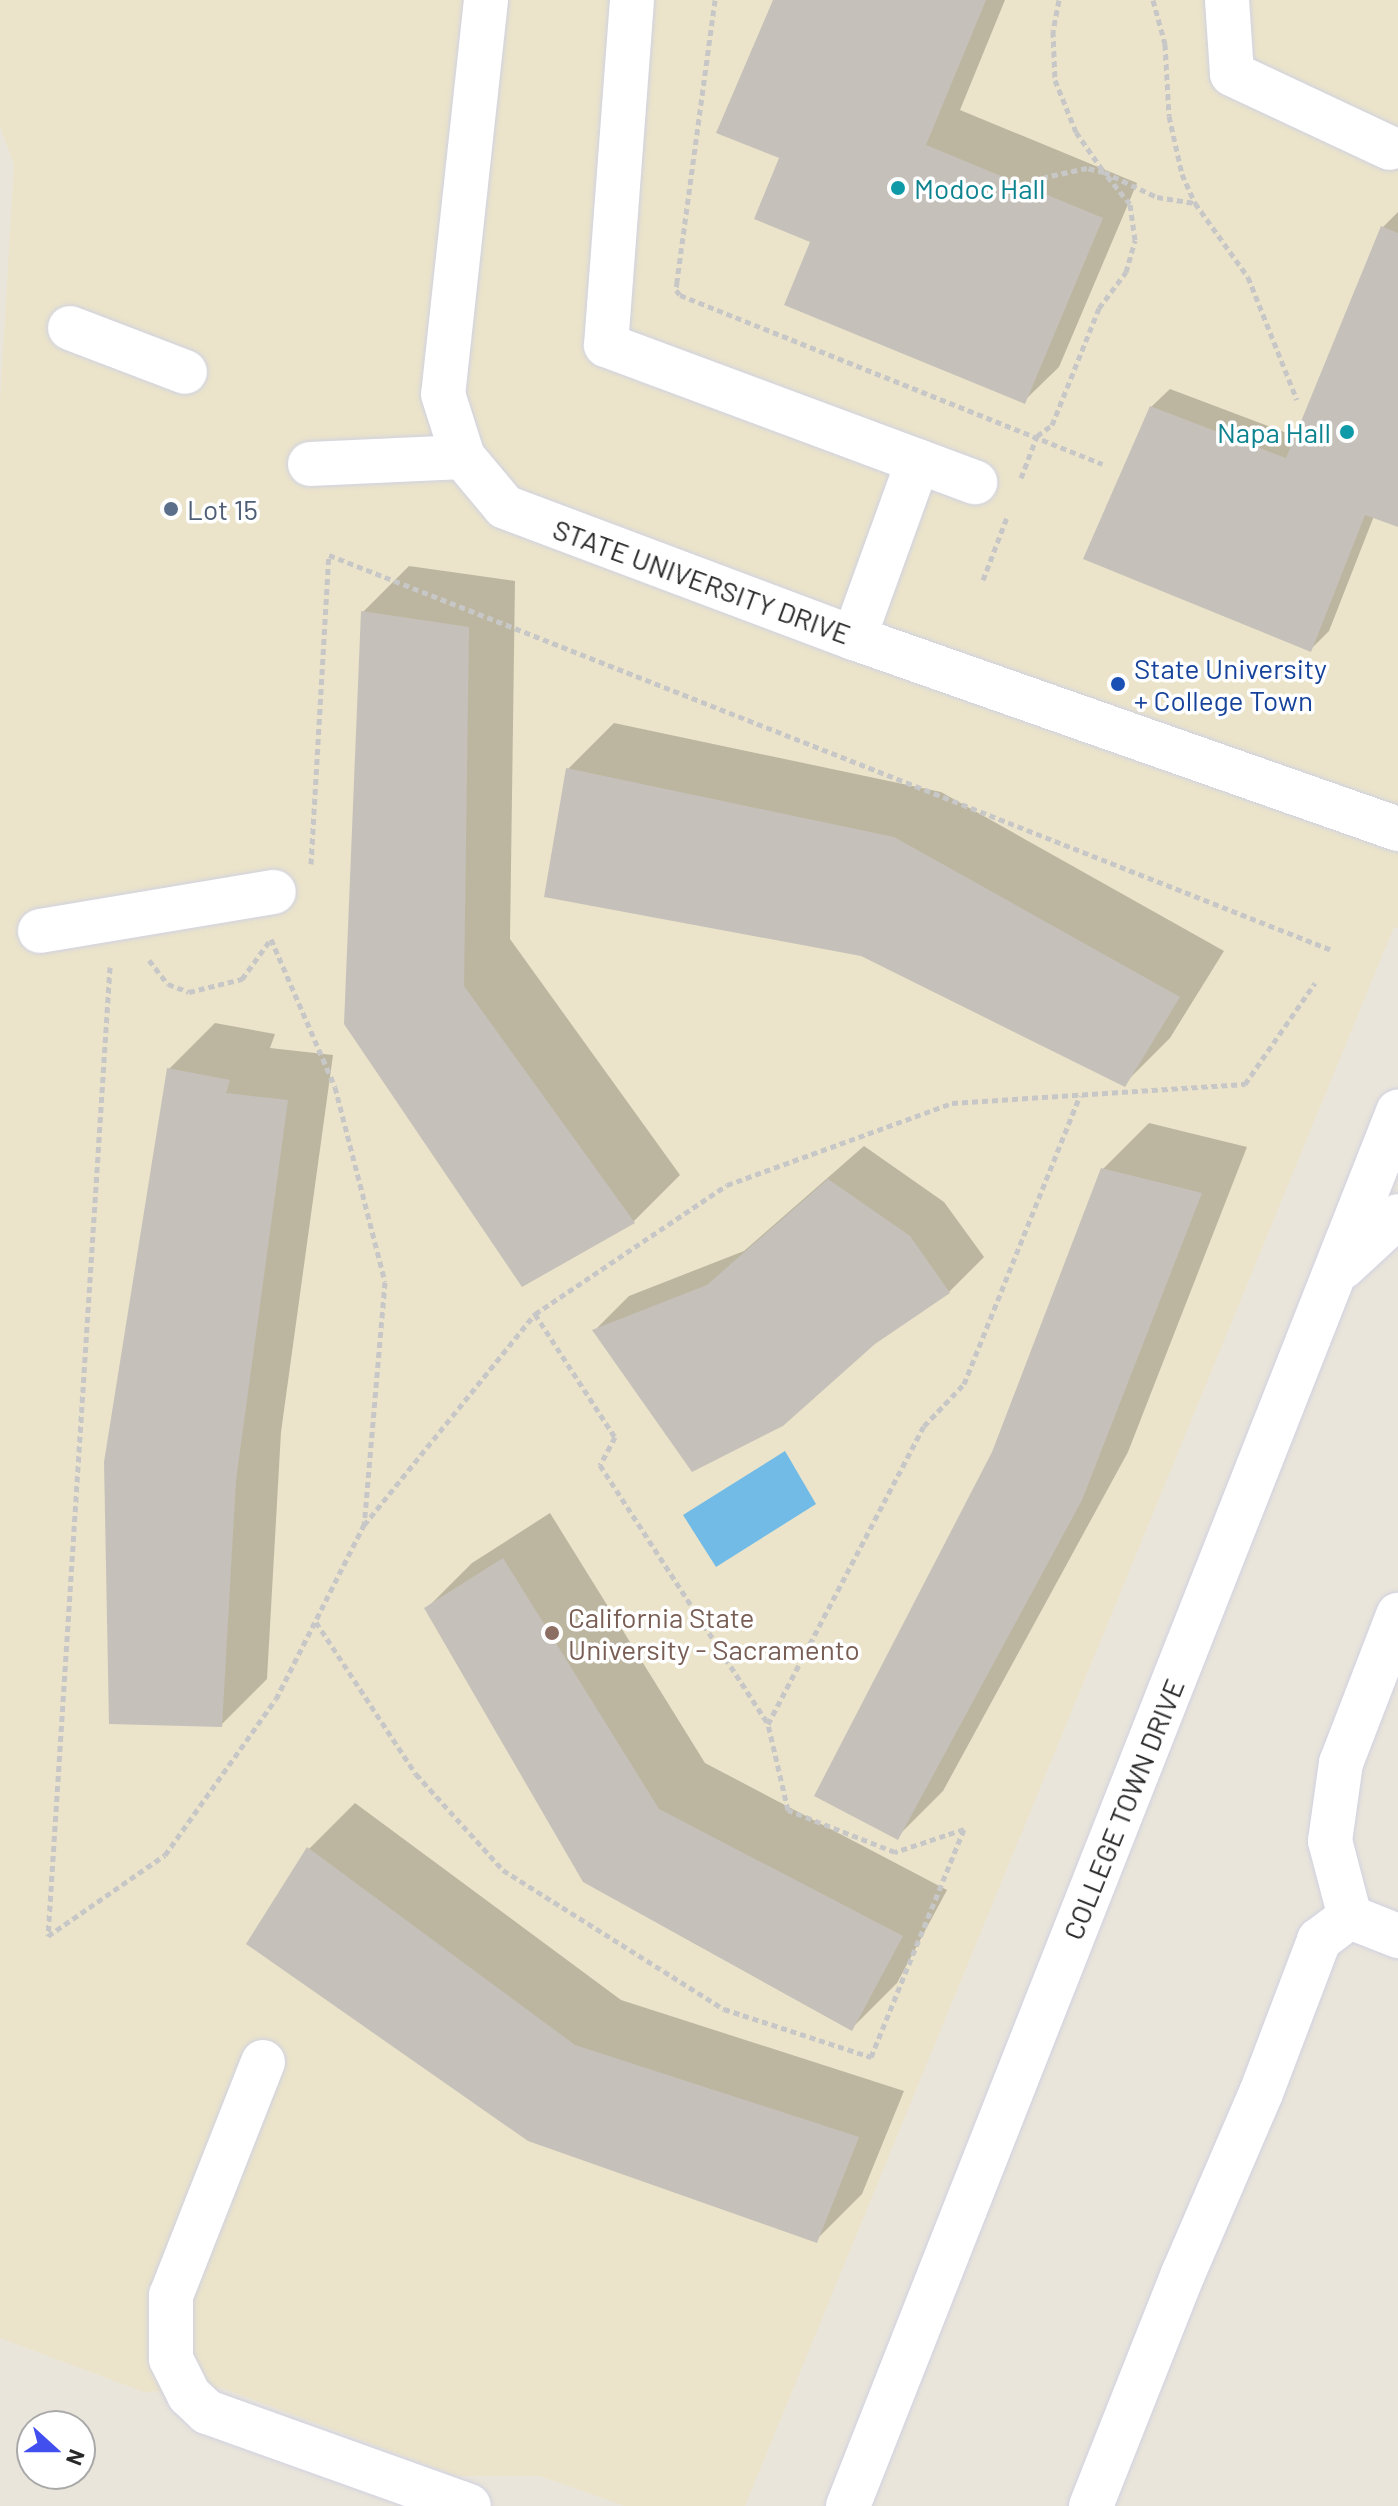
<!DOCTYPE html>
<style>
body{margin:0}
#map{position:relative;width:1398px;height:2506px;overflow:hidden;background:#eae5da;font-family:Barlow,sans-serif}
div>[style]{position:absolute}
.education>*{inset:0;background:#ebe4ca}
.water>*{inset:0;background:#72bbe7}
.shadow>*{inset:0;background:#0003}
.building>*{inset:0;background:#c5c1ba}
.path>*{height:5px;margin-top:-2.5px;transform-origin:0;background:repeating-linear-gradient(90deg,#c7c7c7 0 6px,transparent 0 10px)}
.roads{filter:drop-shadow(0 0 2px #d0d1e0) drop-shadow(0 0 2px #d0d1e0)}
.minor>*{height:44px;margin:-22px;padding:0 22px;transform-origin:22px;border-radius:22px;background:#fff}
.dots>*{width:22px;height:22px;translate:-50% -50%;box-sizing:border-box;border:4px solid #fff;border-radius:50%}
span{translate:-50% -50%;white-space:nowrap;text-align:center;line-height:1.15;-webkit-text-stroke:7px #fff;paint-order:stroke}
.culture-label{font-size:28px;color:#0d838f}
.left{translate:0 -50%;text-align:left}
.right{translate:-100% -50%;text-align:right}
.service-label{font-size:28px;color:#4e5e75}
.street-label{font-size:28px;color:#282828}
.transit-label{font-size:28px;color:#164399}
.education-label{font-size:28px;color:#785e54}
.north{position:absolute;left:16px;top:2410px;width:80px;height:80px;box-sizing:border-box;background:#fff;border:2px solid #a9a9a9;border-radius:50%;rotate:111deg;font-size:22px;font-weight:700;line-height:32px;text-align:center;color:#282828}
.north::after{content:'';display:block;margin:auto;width:28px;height:36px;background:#424fef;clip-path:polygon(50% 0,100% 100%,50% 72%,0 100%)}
</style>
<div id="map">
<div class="education">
<i style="clip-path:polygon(0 0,1398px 0,1398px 928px,1394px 927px,745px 2506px,625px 2506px,540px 2476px,457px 2476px,223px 2388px,144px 2392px,0 2338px,0 403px,14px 164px,0 127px)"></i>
</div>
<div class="water">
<i style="clip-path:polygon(785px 1451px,816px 1504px,716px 1567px,683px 1515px)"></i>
</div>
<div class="shadow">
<i style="clip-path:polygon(775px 0,1005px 0,960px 110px,1137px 183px,1059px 367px,1024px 401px,813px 241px,781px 157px)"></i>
<i style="clip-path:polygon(1398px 212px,1398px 525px,1374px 516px,1329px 631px,1310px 650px,1151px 407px,1170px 389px,1297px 437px,1383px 227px)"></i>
<i style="clip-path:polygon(409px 566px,515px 581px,510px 939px,680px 1175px,634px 1221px,523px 1285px,363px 612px)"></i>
<i style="clip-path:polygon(614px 723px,941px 792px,1224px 951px,1170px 1038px,1124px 1084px,862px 954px,568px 769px)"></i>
<i style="clip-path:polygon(215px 1023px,275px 1034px,270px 1048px,333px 1055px,281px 1432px,267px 1679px,221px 1725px,169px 1069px)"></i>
<i style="clip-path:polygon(1149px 1123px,1247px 1147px,1128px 1452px,943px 1791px,897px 1837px,994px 1453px,1103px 1169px)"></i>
<i style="clip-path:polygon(864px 1146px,944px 1202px,984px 1257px,949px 1292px,595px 1330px,629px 1296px,744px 1251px)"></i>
<i style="clip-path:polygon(550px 1513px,705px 1763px,947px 1890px,897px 1983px,851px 2029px,426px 1609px,472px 1563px)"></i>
<i style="clip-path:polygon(355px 1803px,621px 2000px,904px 2091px,862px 2194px,816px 2240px,309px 1849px)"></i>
</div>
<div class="building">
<i style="clip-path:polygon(773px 0,986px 0,926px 145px,1103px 218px,1025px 404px,784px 305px,810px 242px,754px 219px,779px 158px,716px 133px)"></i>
<i style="clip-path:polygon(1381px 226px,1398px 233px,1398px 527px,1365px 515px,1311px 652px,1083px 559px,1150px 406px,1286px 458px)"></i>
<i style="clip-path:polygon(361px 611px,469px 627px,464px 986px,635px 1223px,522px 1287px,344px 1024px)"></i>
<i style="clip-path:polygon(566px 768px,894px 837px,1180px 997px,1125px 1087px,861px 956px,544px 897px)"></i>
<i style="clip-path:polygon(167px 1068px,230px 1080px,226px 1093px,288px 1100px,236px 1480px,222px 1727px,109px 1724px,104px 1462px)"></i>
<i style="clip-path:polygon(1101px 1168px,1202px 1193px,1082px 1500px,898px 1840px,814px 1796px,992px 1452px)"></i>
<i style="clip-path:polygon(828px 1179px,910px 1236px,950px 1293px,875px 1344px,783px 1426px,692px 1472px,592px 1330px,707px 1285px)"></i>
<i style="clip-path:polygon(503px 1558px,659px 1809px,903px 1936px,852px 2031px,583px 1882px,424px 1608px)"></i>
<i style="clip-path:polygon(307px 1847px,575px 2045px,859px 2137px,817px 2243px,528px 2141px,246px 1944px)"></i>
</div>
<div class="path">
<i style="left:715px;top:0;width:284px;rotate:97.7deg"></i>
<i style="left:677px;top:281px;width:9px;rotate:96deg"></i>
<i style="left:676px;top:290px;width:6px;rotate:51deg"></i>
<i style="left:680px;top:295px;width:455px;rotate:21.8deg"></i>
<i style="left:1059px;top:0;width:32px;rotate:101deg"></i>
<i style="left:1053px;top:31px;width:49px;rotate:87.7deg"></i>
<i style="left:1055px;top:80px;width:56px;rotate:68deg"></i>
<i style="left:1076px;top:132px;width:49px;rotate:55deg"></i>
<i style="left:1104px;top:172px;width:59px;rotate:25.3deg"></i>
<i style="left:1157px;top:197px;width:38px;rotate:9deg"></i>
<i style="left:1153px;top:0;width:46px;rotate:74.7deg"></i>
<i style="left:1165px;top:44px;width:72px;rotate:86.8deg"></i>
<i style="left:1169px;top:116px;width:59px;rotate:77.4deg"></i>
<i style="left:1182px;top:174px;width:32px;rotate:66deg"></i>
<i style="left:1195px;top:203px;width:91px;rotate:54.4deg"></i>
<i style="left:1248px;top:277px;width:132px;rotate:68.3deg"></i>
<i style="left:1021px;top:478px;width:45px;rotate:-69.1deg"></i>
<i style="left:1037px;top:436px;width:19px;rotate:-36deg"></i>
<i style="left:1052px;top:425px;width:126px;rotate:-68.1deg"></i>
<i style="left:1099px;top:308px;width:45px;rotate:-53.1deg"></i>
<i style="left:1126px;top:272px;width:33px;rotate:-74deg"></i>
<i style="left:1135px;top:240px;width:36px;rotate:-98deg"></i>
<i style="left:1130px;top:204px;width:41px;rotate:-129.1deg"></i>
<i style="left:1104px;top:172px;width:17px;rotate:-167deg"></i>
<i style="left:1087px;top:168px;width:43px;rotate:167.9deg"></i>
<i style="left:983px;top:580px;width:67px;rotate:-69.1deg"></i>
<i style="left:311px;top:864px;width:310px;rotate:-86.7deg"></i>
<i style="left:329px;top:555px;width:1078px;rotate:21.5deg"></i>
<i style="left:149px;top:960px;width:31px;rotate:52deg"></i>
<i style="left:168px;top:984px;width:22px;rotate:21deg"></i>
<i style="left:189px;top:992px;width:55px;rotate:-13.8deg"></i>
<i style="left:242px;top:979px;width:49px;rotate:-54.1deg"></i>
<i style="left:271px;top:939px;width:161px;rotate:66.6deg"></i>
<i style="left:335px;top:1087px;width:201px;rotate:75.6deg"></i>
<i style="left:385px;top:1282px;width:244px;rotate:94.9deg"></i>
<i style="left:110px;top:967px;width:971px;rotate:93.66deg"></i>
<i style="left:48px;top:1936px;width:142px;rotate:-34.7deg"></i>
<i style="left:165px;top:1855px;width:191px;rotate:-54.6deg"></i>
<i style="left:276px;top:1699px;width:195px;rotate:-63.2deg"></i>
<i style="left:364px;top:1525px;width:272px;rotate:-51deg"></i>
<i style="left:535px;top:1314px;width:231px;rotate:-33.9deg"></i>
<i style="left:727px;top:1185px;width:239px;rotate:-20deg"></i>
<i style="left:952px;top:1103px;width:294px;rotate:-3.7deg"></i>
<i style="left:1245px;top:1084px;width:123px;rotate:-55.3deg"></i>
<i style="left:535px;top:1314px;width:147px;rotate:57deg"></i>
<i style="left:615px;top:1437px;width:32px;rotate:118deg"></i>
<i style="left:600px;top:1465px;width:309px;rotate:57deg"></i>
<i style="left:768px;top:1724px;width:336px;rotate:-62.4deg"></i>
<i style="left:924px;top:1426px;width:58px;rotate:-46.4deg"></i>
<i style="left:964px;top:1384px;width:311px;rotate:-68.1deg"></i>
<i style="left:316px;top:1622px;width:182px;rotate:56.7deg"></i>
<i style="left:416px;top:1774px;width:130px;rotate:47.8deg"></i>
<i style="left:503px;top:1870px;width:261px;rotate:32.2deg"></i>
<i style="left:724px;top:2009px;width:155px;rotate:18.1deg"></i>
<i style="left:871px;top:2057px;width:246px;rotate:-67.8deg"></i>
<i style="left:964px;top:1829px;width:73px;rotate:161.6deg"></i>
<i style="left:895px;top:1852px;width:115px;rotate:-158.6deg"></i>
<i style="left:788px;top:1810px;width:88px;rotate:-103.1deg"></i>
</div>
<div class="roads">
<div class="minor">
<i style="left:486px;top:0;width:396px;rotate:96.2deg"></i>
<i style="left:443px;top:394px;width:66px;rotate:72.4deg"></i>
<i style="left:463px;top:457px;width:65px;rotate:50deg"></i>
<i style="left:505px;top:507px;width:373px;rotate:20.6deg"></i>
<i style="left:854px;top:638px;width:577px;rotate:19.35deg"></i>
<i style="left:632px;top:0;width:346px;rotate:94.3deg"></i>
<i style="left:606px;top:345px;width:394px;rotate:20.4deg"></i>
<i style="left:1227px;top:0;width:74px;rotate:86.1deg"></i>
<i style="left:1232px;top:74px;width:174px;rotate:25.1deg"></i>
<i style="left:70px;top:328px;width:123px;rotate:20.9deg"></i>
<i style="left:310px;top:464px;width:153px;rotate:-2.6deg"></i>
<i style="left:854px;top:638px;width:188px;rotate:-70.1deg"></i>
<i style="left:40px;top:931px;width:237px;rotate:-9.5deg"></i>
<i style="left:1343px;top:1267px;width:75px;rotate:-42.8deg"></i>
<i style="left:1350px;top:1917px;width:79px;rotate:-104.7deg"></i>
<i style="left:1330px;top:1841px;width:79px;rotate:-82deg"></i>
<i style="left:1341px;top:1763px;width:159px;rotate:-68.9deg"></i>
<i style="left:263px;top:2062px;width:251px;rotate:111.5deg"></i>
<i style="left:171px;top:2295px;width:64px;rotate:90deg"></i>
<i style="left:171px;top:2359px;width:40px;rotate:63.4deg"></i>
<i style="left:189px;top:2395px;width:25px;rotate:43deg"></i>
<i style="left:207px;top:2412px;width:278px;rotate:19.7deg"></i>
<i style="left:848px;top:2506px;width:1499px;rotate:-68.47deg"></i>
<i style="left:1091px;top:2506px;width:250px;rotate:-68.4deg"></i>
<i style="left:1183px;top:2274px;width:197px;rotate:-66.7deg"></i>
<i style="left:1261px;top:2093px;width:164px;rotate:-69.2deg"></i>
<i style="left:1319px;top:1940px;width:39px;rotate:-37deg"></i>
<i style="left:1350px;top:1917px;width:52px;rotate:21.6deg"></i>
</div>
</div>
<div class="dots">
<i style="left:898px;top:188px;background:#0f9aa8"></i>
<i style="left:1347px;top:432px;background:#0f9aa8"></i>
<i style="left:171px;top:509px;background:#5c6f8a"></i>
<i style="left:1118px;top:684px;background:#1a4fb4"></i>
<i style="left:552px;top:1633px;background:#8d6e63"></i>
</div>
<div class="culture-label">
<span class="left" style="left:914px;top:188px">Modoc Hall</span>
<span class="right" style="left:1331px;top:432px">Napa Hall</span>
</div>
<div class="service-label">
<span class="left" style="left:187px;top:509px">Lot 15</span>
</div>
<div class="street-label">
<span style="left:702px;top:581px;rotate:20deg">STATE UNIVERSITY DRIVE</span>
<span style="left:1123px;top:1809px;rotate:-68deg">COLLEGE TOWN DRIVE</span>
</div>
<div class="transit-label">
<span class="left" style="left:1134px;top:684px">State University<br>+ College Town</span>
</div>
<div class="education-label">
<span class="left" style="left:568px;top:1633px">California State<br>University - Sacramento</span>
</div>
<div class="north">N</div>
</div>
